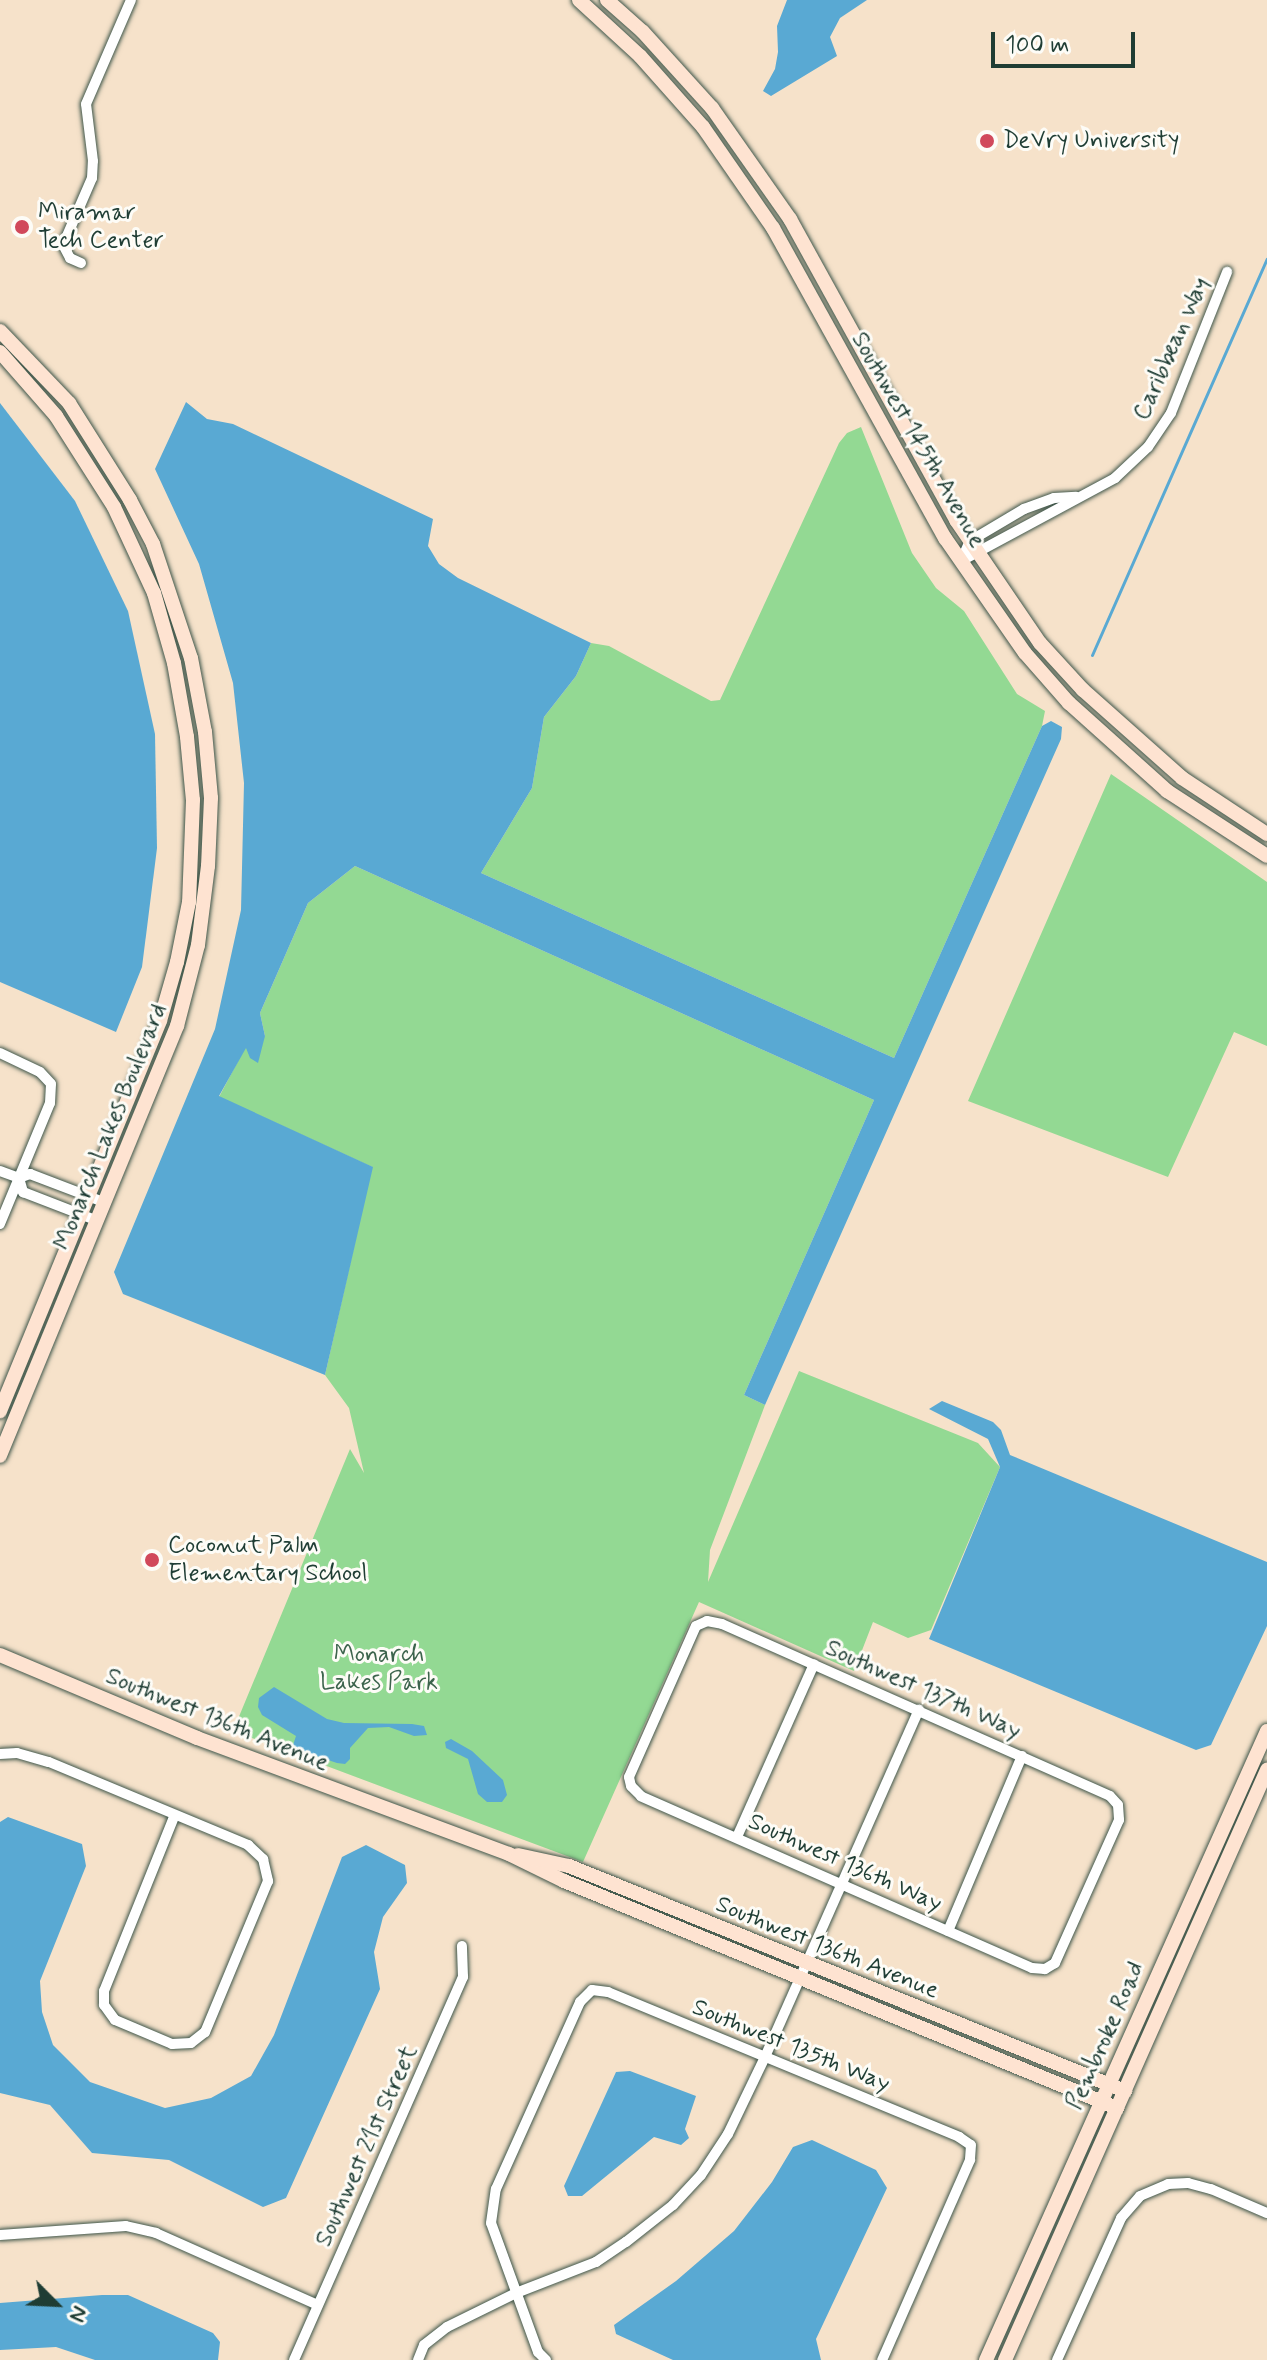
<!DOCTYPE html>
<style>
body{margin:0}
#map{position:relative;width:1267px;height:2360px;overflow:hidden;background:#f6e2ca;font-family:Mynerve,sans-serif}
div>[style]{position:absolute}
.green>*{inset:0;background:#93d993}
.water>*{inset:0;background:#59a9d3}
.stream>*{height:3px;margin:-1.5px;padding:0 1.5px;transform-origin:1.5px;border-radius:1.5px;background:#59a9d3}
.roads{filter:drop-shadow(0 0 2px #3f564a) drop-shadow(0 0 2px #3f564a)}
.street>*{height:10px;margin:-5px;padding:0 5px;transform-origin:5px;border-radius:5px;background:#fff}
.secondary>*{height:14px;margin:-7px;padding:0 7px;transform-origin:7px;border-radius:7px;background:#fee3d1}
.dots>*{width:22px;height:22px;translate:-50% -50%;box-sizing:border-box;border:4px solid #fdfcf7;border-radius:50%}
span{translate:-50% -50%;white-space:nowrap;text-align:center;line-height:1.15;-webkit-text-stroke:6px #fdfcf7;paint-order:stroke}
.poi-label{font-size:24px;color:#1f3d34}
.left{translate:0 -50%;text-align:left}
.street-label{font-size:24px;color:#1f3d34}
.park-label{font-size:24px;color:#3c644c}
.north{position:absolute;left:16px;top:2264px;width:80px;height:80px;-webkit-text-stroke:6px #fdfcf7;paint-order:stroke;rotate:114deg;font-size:22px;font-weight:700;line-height:32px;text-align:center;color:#1f3d34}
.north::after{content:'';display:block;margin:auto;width:28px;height:36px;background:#1f3d34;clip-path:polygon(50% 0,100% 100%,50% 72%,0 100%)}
.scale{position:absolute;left:991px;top:32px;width:144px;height:36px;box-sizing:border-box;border:4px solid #1f3d34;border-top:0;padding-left:10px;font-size:24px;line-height:28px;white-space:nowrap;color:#1f3d34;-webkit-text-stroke:6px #fdfcf7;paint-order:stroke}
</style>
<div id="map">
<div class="green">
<i style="clip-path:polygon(861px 427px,912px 553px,936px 588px,964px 611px,1017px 694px,1045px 711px,1042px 726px,894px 1058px,481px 873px,532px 788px,544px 717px,576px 676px,591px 643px,609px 646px,711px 701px,720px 700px,839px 443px,847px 433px)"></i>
<i style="clip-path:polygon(1111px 774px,1267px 882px,1267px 1046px,1234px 1032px,1168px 1177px,968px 1101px)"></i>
<i style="clip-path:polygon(355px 866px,874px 1100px,744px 1395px,765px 1405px,710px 1550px,708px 1582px,799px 1371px,978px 1443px,1000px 1467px,931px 1630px,908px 1638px,873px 1622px,854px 1671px,699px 1602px,583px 1862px,233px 1731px,350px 1449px,364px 1473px,349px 1408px,325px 1375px,372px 1167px,219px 1097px,246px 1046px,265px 1036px,260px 1013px,308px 903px)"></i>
</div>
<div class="water">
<i style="clip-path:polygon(787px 0,867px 0,840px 18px,830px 37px,837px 56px,771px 96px,763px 91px,775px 69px,778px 52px,777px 26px)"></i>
<i style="clip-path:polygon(186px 402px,207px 419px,233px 424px,433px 519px,428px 546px,439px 564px,458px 578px,591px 643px,576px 676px,544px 717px,532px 788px,481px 873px,894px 1058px,1042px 726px,1051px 721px,1062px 727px,1061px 739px,765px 1405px,744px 1395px,874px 1100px,355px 866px,308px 903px,260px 1013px,265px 1036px,258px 1063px,250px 1058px,246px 1048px,219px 1096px,373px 1167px,325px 1375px,123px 1294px,114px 1272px,215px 1029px,241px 910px,244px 783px,233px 683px,199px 564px,155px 469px)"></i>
<i style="clip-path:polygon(0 403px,75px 501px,128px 611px,155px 734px,157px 848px,142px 967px,116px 1032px,0 982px)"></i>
<i style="clip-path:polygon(942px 1401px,993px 1422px,1001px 1430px,1010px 1455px,1267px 1562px,1267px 1626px,1211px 1745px,1196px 1750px,929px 1639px,1000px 1467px,988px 1439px,929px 1409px)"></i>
<i style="clip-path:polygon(274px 1687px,327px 1719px,344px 1723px,412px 1724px,424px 1726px,427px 1735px,414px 1736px,389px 1727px,368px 1728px,350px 1748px,350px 1759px,345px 1764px,337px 1763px,292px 1748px,296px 1736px,262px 1715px,258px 1707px,259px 1698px)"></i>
<i style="clip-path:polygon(451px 1739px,472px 1751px,503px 1780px,507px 1795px,502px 1802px,487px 1802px,478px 1794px,468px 1759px,446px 1748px,445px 1742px)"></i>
<i style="clip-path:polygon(8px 1817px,82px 1844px,86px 1866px,40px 1981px,42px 2012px,53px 2045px,90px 2082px,165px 2108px,211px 2098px,251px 2076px,274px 2035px,342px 1857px,366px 1845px,405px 1865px,407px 1883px,383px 1917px,374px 1952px,380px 1989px,286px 2198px,263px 2207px,169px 2160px,92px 2153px,50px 2105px,0 2093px,0 1822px)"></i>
<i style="clip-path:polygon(630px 2071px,696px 2096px,685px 2129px,689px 2138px,681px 2145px,654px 2137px,582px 2196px,568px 2196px,564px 2186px,616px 2072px)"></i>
<i style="clip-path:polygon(812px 2140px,876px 2170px,887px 2188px,816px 2339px,821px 2360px,673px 2360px,616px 2334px,614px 2325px,676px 2281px,734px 2231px,772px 2182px,793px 2147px)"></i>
<i style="clip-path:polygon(102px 2295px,128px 2295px,213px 2333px,220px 2342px,218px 2360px,95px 2360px,56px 2347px,0 2350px,0 2303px)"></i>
</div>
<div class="stream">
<i style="left:1092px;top:655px;width:433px;rotate:-66.2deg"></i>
</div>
<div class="roads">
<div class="street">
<i style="left:81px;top:263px;width:12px;rotate:-156deg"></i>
<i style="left:70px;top:258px;width:15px;rotate:-118deg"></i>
<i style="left:63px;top:245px;width:73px;rotate:-66.6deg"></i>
<i style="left:92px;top:178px;width:17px;rotate:-87deg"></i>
<i style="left:93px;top:161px;width:57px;rotate:-97deg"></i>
<i style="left:86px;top:104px;width:113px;rotate:-66.6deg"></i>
<i style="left:961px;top:561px;width:175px;rotate:-28.3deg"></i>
<i style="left:1115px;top:478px;width:45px;rotate:-43.2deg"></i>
<i style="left:1148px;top:447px;width:41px;rotate:-55.9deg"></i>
<i style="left:1171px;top:413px;width:152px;rotate:-68.3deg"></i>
<i style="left:961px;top:561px;width:22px;rotate:-66deg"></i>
<i style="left:970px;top:541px;width:63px;rotate:-30.7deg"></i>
<i style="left:1024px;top:509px;width:32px;rotate:-20deg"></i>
<i style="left:1054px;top:498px;width:22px;rotate:-3deg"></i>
<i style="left:0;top:1053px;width:44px;rotate:25.4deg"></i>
<i style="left:40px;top:1072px;width:16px;rotate:47deg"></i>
<i style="left:51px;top:1084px;width:19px;rotate:93deg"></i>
<i style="left:50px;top:1103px;width:131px;rotate:112.5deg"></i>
<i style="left:0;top:1171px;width:20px;rotate:20deg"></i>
<i style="left:19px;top:1178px;width:12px;rotate:-20deg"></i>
<i style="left:30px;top:1174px;width:81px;rotate:20.9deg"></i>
<i style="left:19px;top:1178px;width:15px;rotate:74deg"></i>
<i style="left:23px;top:1192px;width:80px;rotate:21.1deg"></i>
<i style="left:707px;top:1621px;width:15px;rotate:11deg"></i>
<i style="left:722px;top:1624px;width:424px;rotate:23.9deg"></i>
<i style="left:1110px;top:1796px;width:12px;rotate:48deg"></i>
<i style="left:1118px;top:1805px;width:15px;rotate:86deg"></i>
<i style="left:1119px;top:1820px;width:157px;rotate:114.1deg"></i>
<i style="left:1055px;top:1963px;width:12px;rotate:149deg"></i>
<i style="left:1045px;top:1969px;width:13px;rotate:-176deg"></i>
<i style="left:1032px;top:1968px;width:427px;rotate:-156.3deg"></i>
<i style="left:641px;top:1796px;width:14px;rotate:-135deg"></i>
<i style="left:631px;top:1786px;width:9px;rotate:-103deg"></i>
<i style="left:629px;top:1777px;width:165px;rotate:-66.1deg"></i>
<i style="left:696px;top:1626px;width:12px;rotate:-24deg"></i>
<i style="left:0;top:1754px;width:17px;rotate:-3deg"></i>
<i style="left:17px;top:1753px;width:33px;rotate:16deg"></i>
<i style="left:49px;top:1762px;width:216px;rotate:22.6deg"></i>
<i style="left:248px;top:1845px;width:21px;rotate:43deg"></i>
<i style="left:263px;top:1859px;width:23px;rotate:77deg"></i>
<i style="left:268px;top:1881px;width:164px;rotate:112.6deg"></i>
<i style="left:205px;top:2032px;width:18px;rotate:142deg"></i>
<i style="left:191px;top:2043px;width:19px;rotate:177deg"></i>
<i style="left:172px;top:2044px;width:62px;rotate:-157.2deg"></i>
<i style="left:115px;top:2020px;width:19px;rotate:-126deg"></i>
<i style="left:104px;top:2005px;width:14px;rotate:-90deg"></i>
<i style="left:104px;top:1991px;width:188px;rotate:-68.1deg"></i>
<i style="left:737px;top:1837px;width:189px;rotate:-66deg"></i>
<i style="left:948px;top:1931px;width:190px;rotate:-67.1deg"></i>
<i style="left:0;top:2235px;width:126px;rotate:-4.1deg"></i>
<i style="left:126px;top:2226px;width:31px;rotate:13deg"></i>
<i style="left:156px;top:2233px;width:177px;rotate:24deg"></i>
<i style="left:294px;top:2360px;width:419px;rotate:-66.2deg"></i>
<i style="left:463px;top:1977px;width:31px;rotate:-92deg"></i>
<i style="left:418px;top:2360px;width:16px;rotate:-68deg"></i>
<i style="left:424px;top:2345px;width:29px;rotate:-38deg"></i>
<i style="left:447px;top:2327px;width:77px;rotate:-26.2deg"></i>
<i style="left:516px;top:2293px;width:86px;rotate:-21.2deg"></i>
<i style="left:596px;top:2262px;width:36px;rotate:-34deg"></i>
<i style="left:626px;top:2242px;width:60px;rotate:-38.2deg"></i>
<i style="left:673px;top:2205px;width:41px;rotate:-47deg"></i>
<i style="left:701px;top:2175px;width:49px;rotate:-56.6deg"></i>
<i style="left:728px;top:2134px;width:85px;rotate:-64.3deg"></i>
<i style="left:765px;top:2057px;width:380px;rotate:-66.1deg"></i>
<i style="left:546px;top:2360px;width:11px;rotate:-135deg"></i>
<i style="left:538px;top:2352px;width:137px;rotate:-110deg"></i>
<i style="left:491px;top:2223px;width:34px;rotate:-82deg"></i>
<i style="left:496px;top:2189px;width:205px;rotate:-65.8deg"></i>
<i style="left:580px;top:2002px;width:17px;rotate:-45deg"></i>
<i style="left:592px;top:1990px;width:16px;rotate:7deg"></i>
<i style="left:608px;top:1992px;width:380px;rotate:22.4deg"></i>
<i style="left:959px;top:2137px;width:14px;rotate:34deg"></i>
<i style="left:971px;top:2145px;width:15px;rotate:94deg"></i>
<i style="left:970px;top:2160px;width:219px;rotate:113.7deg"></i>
<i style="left:1057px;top:2360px;width:156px;rotate:-65.7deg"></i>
<i style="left:1121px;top:2218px;width:29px;rotate:-49deg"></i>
<i style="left:1140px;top:2196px;width:30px;rotate:-23deg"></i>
<i style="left:1168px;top:2184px;width:20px;rotate:-3deg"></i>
<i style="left:1188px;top:2183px;width:24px;rotate:15deg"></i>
<i style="left:1211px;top:2189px;width:61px;rotate:23.2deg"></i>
</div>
<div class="secondary">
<i style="left:579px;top:0;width:83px;rotate:42.6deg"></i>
<i style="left:640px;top:56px;width:95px;rotate:48.4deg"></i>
<i style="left:703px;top:127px;width:123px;rotate:55.3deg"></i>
<i style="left:773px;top:228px;width:355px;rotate:61deg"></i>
<i style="left:945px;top:538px;width:140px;rotate:55.2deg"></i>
<i style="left:1025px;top:653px;width:67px;rotate:48.7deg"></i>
<i style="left:1069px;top:703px;width:132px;rotate:41.9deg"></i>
<i style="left:1167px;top:791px;width:119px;rotate:33deg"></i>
<i style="left:607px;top:0;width:48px;rotate:41.6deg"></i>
<i style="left:643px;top:32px;width:103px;rotate:47.8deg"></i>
<i style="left:712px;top:108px;width:136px;rotate:54.9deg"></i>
<i style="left:790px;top:219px;width:344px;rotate:61.1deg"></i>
<i style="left:956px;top:520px;width:149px;rotate:55.7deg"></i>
<i style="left:1040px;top:643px;width:64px;rotate:47.5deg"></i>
<i style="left:1083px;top:690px;width:132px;rotate:41.6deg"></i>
<i style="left:1182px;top:778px;width:102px;rotate:33.4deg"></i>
<i style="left:0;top:331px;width:100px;rotate:46.2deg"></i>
<i style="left:69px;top:403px;width:115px;rotate:57.8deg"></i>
<i style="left:130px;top:500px;width:50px;rotate:62.4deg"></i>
<i style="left:153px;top:544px;width:120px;rotate:71.6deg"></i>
<i style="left:191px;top:658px;width:75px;rotate:79.3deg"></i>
<i style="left:205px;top:732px;width:66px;rotate:84.8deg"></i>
<i style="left:211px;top:798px;width:68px;rotate:92.5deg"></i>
<i style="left:208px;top:866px;width:80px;rotate:97.2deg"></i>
<i style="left:198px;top:945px;width:84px;rotate:104.5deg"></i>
<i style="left:177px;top:1026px;width:465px;rotate:112.4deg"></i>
<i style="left:0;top:352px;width:85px;rotate:48.8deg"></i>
<i style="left:56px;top:416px;width:108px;rotate:57.5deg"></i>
<i style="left:114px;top:507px;width:95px;rotate:65.1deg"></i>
<i style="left:154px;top:593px;width:73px;rotate:74.1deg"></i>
<i style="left:174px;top:663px;width:75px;rotate:80deg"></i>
<i style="left:187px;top:737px;width:63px;rotate:84.6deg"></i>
<i style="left:193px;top:800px;width:102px;rotate:92.2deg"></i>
<i style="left:189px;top:902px;width:61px;rotate:101.3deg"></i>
<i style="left:177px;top:962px;width:61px;rotate:106.1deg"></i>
<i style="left:160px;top:1021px;width:422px;rotate:112.3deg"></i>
<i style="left:0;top:1655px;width:214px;rotate:22.8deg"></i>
<i style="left:197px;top:1738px;width:333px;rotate:20.4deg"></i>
<i style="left:509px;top:1854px;width:61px;rotate:26.1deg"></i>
<i style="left:564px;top:1881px;width:598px;rotate:22.32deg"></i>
<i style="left:518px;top:1855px;width:52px;rotate:12.2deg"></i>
<i style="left:569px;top:1866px;width:600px;rotate:22.03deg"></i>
<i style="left:986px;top:2360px;width:689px;rotate:-65.93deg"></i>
<i style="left:1005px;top:2360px;width:646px;rotate:-66.06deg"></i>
</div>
</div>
<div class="dots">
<i style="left:987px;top:141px;background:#d1495b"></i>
<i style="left:22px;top:227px;background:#d1495b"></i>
<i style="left:152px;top:1560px;background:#d1495b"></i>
</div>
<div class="poi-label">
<span class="left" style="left:1003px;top:141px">DeVry University</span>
<span class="left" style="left:38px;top:227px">Miramar<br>Tech Center</span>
<span class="left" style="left:168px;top:1560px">Coconut Palm<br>Elementary School</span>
</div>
<div class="street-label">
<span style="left:1172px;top:349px;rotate:-66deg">Caribbean Way</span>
<span style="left:918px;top:440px;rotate:60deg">Southwest 145th Avenue</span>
<span style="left:111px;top:1127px;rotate:-68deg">Monarch Lakes Boulevard</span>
<span style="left:923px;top:1690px;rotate:24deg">Southwest 137th Way</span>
<span style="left:217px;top:1720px;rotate:22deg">Southwest 136th Avenue</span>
<span style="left:845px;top:1863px;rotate:24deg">Southwest 136th Way</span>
<span style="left:827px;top:1948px;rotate:22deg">Southwest 136th Avenue</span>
<span style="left:1106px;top:2036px;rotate:-66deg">Pembroke Road</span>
<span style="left:791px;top:2046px;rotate:22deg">Southwest 135th Way</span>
<span style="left:367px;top:2146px;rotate:-66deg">Southwest 21st Street</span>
</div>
<div class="park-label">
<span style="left:379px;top:1669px">Monarch<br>Lakes Park</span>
</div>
<div class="north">N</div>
<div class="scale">100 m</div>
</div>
